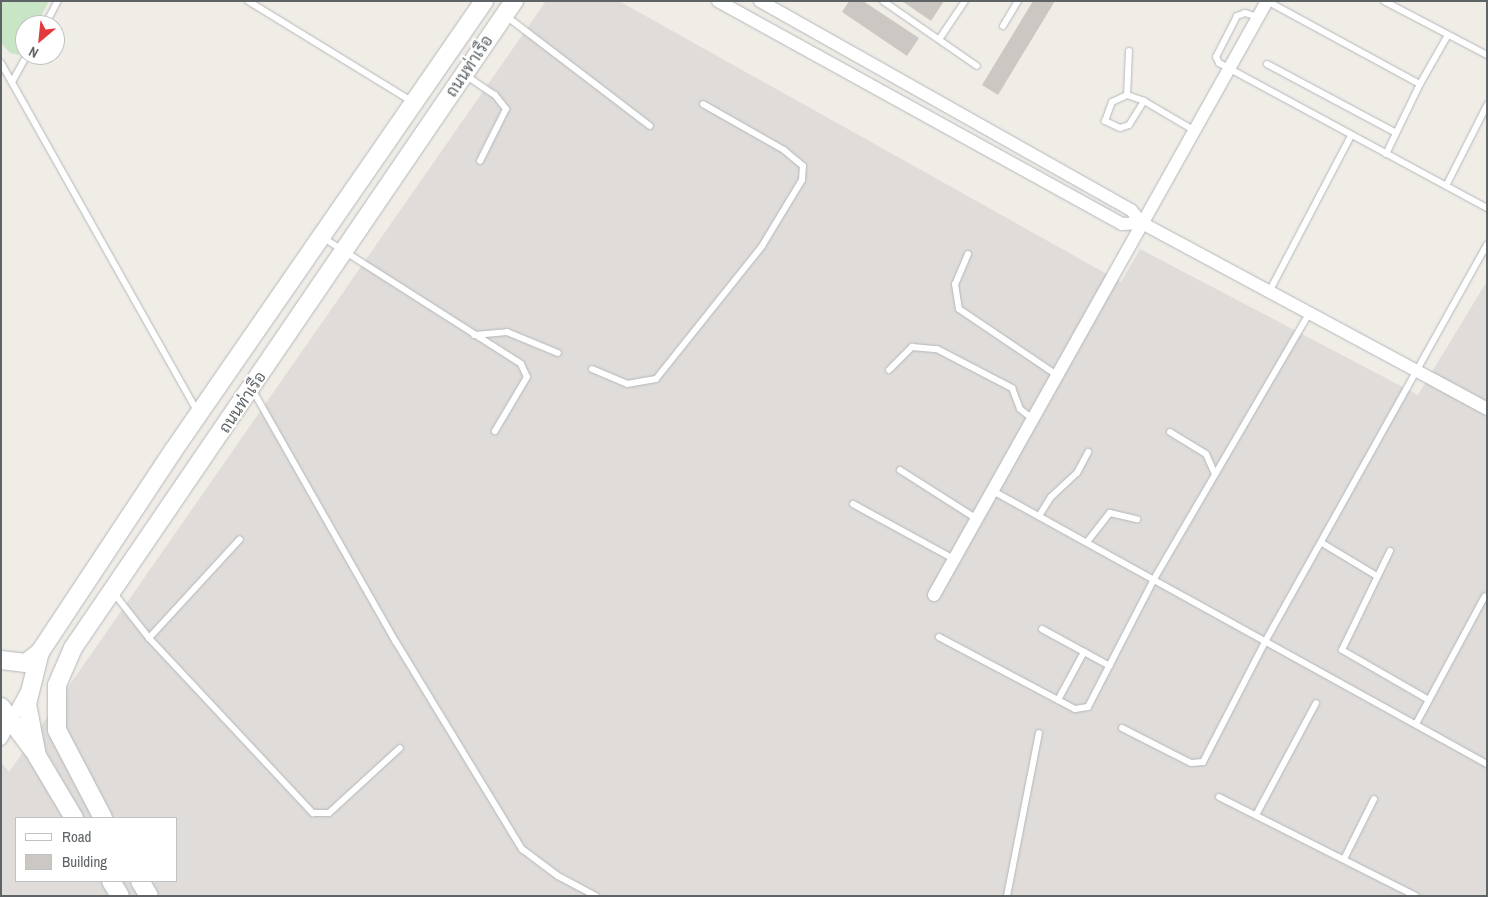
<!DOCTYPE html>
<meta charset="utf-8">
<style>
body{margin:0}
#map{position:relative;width:1488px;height:897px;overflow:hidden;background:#f0ede7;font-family:"Archivo Narrow",Sarabun,sans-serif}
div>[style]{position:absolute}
.industrial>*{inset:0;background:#dfdcd9}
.green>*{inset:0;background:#c8e6c5}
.building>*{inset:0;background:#cbc8c3}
.roads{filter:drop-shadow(0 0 1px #b4b7bb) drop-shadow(0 0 1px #b4b7bb)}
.lane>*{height:6px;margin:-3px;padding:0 3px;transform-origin:3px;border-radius:3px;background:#fff}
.street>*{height:12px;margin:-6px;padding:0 6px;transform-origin:6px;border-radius:6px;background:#fff}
.secondary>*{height:18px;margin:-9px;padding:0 9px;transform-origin:9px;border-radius:9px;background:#fff}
span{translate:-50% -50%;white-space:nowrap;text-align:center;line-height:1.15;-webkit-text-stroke:4px #fff;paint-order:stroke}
.street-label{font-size:16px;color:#5e6366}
.frame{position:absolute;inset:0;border:2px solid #5e6366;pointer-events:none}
.legend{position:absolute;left:15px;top:817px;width:162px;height:65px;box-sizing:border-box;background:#fff;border:1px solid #bfc1c2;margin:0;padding:6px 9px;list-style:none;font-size:15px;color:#5e6366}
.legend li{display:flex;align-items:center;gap:10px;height:25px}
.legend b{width:25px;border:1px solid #bfc1c2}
.north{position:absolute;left:15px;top:15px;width:50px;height:50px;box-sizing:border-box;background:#fff;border:1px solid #bfc1c2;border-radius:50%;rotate:208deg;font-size:14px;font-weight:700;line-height:20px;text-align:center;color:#5e6366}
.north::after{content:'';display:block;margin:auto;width:18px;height:22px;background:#e23a3c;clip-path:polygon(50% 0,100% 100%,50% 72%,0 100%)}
</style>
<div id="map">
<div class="industrial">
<i style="clip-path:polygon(evenodd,546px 1px,619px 1px,1121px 282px,1140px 249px,1418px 395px,1487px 281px,1487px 896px,1px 896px,1px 762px,9px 772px,546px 1px,16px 818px,176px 818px,176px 881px,16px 881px,16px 818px)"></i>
</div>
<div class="green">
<i style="clip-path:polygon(1px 1px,49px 1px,36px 25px,25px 25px,25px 44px,19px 55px,10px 53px,1px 43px)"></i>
</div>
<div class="building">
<i style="clip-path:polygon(849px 1px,863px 1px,919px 38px,907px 56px,842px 12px)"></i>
<i style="clip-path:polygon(902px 1px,944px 1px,931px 21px)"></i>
<i style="clip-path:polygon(1033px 1px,1055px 1px,998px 95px,982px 85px)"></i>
</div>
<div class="roads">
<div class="lane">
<i style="left:248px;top:1px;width:193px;rotate:31.5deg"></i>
<i style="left:883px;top:1px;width:114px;rotate:34.7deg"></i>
<i style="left:1267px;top:1px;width:174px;rotate:28.5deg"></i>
<i style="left:1420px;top:84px;width:78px;rotate:115.9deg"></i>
<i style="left:1384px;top:1px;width:116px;rotate:27.7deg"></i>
<i style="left:506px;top:16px;width:181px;rotate:37.4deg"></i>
<i style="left:1258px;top:17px;width:14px;rotate:-163deg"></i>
<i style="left:1245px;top:13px;width:9px;rotate:159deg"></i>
<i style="left:1237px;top:16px;width:46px;rotate:117.1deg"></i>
<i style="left:1216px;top:57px;width:7px;rotate:63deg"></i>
<i style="left:1219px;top:63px;width:305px;rotate:28.4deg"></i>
<i style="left:45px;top:25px;width:27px;rotate:-62deg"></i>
<i style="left:1003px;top:26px;width:29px;rotate:-59deg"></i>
<i style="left:940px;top:38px;width:45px;rotate:-56deg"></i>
<i style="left:1px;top:63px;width:399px;rotate:60.6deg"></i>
<i style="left:1267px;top:64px;width:146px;rotate:28.1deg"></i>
<i style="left:465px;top:75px;width:36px;rotate:34deg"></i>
<i style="left:495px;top:95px;width:18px;rotate:52deg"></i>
<i style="left:506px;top:109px;width:58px;rotate:116.6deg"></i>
<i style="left:12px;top:82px;width:31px;rotate:-61deg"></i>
<i style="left:1420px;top:84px;width:56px;rotate:-60.3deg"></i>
<i style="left:1127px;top:95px;width:44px;rotate:-87.4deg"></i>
<i style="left:1144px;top:101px;width:28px;rotate:122deg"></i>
<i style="left:1129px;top:125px;width:9px;rotate:162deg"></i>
<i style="left:1120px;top:128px;width:17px;rotate:-155deg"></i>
<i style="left:1105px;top:121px;width:20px;rotate:-70deg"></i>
<i style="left:1112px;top:102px;width:17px;rotate:-25deg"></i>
<i style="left:1127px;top:95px;width:18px;rotate:19deg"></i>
<i style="left:1144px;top:101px;width:59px;rotate:30.5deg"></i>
<i style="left:1447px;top:184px;width:89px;rotate:-63.1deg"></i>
<i style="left:322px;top:237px;width:236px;rotate:32.5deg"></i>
<i style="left:521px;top:364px;width:14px;rotate:65deg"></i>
<i style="left:527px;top:377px;width:63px;rotate:120.7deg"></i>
<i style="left:968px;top:254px;width:33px;rotate:113deg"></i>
<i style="left:955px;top:284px;width:25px;rotate:81deg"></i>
<i style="left:959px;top:309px;width:118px;rotate:34deg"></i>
<i style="left:1269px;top:292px;width:176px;rotate:-62.3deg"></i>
<i style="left:474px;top:335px;width:33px;rotate:-5deg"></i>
<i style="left:507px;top:332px;width:55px;rotate:22.4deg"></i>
<i style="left:592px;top:369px;width:38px;rotate:23deg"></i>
<i style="left:627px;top:384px;width:29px;rotate:-10deg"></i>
<i style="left:656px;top:379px;width:170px;rotate:-51.4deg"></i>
<i style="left:762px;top:246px;width:77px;rotate:-58.8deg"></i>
<i style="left:802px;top:180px;width:14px;rotate:-86deg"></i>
<i style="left:803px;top:166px;width:25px;rotate:-140deg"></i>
<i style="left:784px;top:150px;width:93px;rotate:-150.4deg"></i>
<i style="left:889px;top:370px;width:33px;rotate:-45deg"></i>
<i style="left:912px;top:347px;width:25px;rotate:5deg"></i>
<i style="left:937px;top:349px;width:85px;rotate:27.5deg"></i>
<i style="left:1012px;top:388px;width:22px;rotate:69deg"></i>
<i style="left:1020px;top:409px;width:16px;rotate:38deg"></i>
<i style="left:252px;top:389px;width:291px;rotate:60.4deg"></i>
<i style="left:396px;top:642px;width:242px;rotate:58.7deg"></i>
<i style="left:522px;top:849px;width:45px;rotate:36.9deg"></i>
<i style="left:558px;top:876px;width:43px;rotate:27.8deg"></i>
<i style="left:1170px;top:432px;width:42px;rotate:31.4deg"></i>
<i style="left:1206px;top:454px;width:22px;rotate:66deg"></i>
<i style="left:900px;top:470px;width:91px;rotate:32.5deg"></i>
<i style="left:993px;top:491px;width:564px;rotate:28.93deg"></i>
<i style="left:853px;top:504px;width:115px;rotate:28.6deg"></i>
<i style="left:1039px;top:516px;width:22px;rotate:-58deg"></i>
<i style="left:1051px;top:497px;width:35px;rotate:-43deg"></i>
<i style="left:1077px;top:473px;width:24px;rotate:-62deg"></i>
<i style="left:1087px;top:542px;width:37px;rotate:-52deg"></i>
<i style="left:1110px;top:513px;width:28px;rotate:13deg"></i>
<i style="left:1322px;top:543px;width:64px;rotate:31deg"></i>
<i style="left:1390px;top:551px;width:110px;rotate:115.9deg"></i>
<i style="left:1342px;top:650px;width:100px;rotate:29.9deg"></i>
<i style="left:113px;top:592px;width:58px;rotate:52deg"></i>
<i style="left:149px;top:638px;width:134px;rotate:-47.4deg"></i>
<i style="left:1042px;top:629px;width:77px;rotate:28.6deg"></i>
<i style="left:939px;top:637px;width:154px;rotate:27.9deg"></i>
<i style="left:1075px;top:709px;width:13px;rotate:-9deg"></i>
<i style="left:1088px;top:707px;width:144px;rotate:-62.7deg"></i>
<i style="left:1154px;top:579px;width:306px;rotate:-59.7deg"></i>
<i style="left:149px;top:638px;width:240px;rotate:46.9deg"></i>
<i style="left:313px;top:813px;width:16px"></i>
<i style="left:329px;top:813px;width:96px;rotate:-42.5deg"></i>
<i style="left:1058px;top:700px;width:55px;rotate:-61.6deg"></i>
<i style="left:1416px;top:724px;width:145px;rotate:-61.7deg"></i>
<i style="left:1122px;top:728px;width:77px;rotate:26.9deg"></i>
<i style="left:1191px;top:763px;width:12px;rotate:-5deg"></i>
<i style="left:1203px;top:762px;width:137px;rotate:-62.7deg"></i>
<i style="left:1266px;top:640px;width:453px;rotate:-60.8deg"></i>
<i style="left:1219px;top:797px;width:220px;rotate:26.7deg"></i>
<i style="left:1256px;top:815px;width:127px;rotate:-61.8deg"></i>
<i style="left:1344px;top:859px;width:67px;rotate:-63.4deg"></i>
<i style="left:1007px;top:896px;width:166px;rotate:-78.9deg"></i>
</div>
<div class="street">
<i style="left:718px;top:1px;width:461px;rotate:28.9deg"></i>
<i style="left:1122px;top:224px;width:20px;rotate:-3deg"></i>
<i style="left:760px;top:1px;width:426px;rotate:29.4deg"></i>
<i style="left:1131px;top:210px;width:17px;rotate:50deg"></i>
<i style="left:1142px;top:223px;width:392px;rotate:28.3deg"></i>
<i style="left:934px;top:595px;width:681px;rotate:-60.72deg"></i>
<i style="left:1px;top:739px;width:52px;rotate:-61.5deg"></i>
</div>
<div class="secondary">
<i style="left:1px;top:660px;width:25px;rotate:7deg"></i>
<i style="left:26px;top:663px;width:18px;rotate:-38deg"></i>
<i style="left:1px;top:707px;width:55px;rotate:53.1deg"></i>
<i style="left:74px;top:818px;width:72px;rotate:-120.8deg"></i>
<i style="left:37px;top:756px;width:53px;rotate:-100.9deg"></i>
<i style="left:27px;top:704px;width:54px;rotate:-76deg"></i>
<i style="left:40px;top:652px;width:241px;rotate:-56.5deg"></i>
<i style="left:173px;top:451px;width:547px;rotate:-55.35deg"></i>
<i style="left:103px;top:818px;width:99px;rotate:-117.6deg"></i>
<i style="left:57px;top:730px;width:45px;rotate:-90deg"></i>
<i style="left:57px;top:685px;width:40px;rotate:-66.6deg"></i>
<i style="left:73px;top:648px;width:783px;rotate:-55.72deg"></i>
<i style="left:111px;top:881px;width:17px;rotate:59deg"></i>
<i style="left:140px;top:881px;width:17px;rotate:59deg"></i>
</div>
</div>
<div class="street-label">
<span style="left:469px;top:66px;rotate:-56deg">ถนนท่าเรือ</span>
<span style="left:242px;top:402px;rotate:-56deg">ถนนท่าเรือ</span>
</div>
<div class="frame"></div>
<ul class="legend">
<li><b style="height:6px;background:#fff"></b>Road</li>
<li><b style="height:14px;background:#cbc8c3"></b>Building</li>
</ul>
<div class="north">N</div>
</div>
